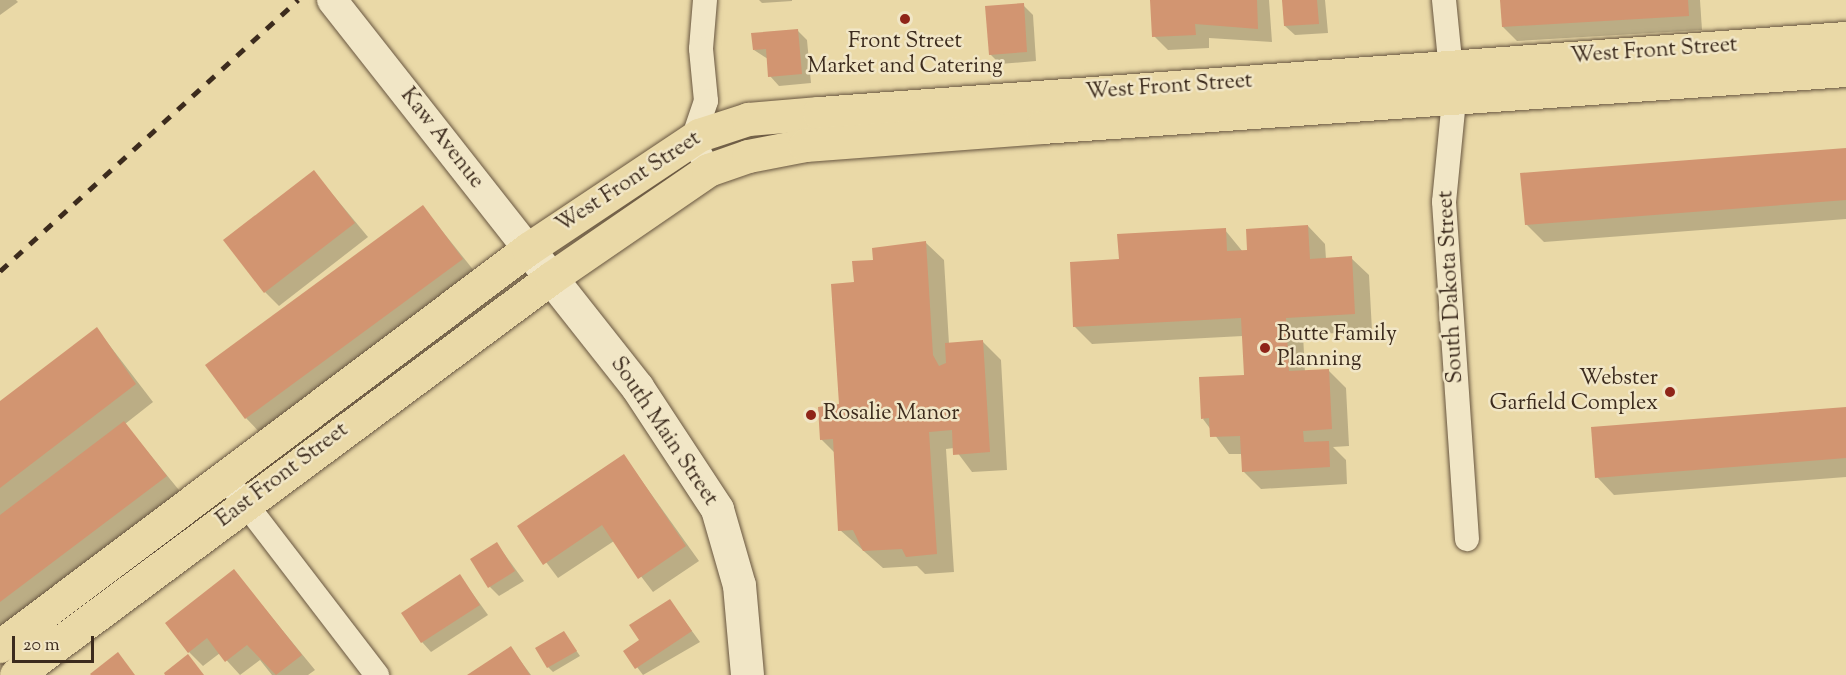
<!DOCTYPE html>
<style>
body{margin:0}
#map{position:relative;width:1846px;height:675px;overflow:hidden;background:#ead9a7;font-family:"Sorts Mill Goudy",serif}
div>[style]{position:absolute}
.shadow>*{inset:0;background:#0003}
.building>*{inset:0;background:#d29571}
.roads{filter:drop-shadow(0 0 2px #685640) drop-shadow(0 0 2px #685640)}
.minor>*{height:24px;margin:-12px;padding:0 12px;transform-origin:12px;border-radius:12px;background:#f1e6c6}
.tertiary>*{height:30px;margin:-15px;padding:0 15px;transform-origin:15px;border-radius:15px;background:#f1e6c6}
.secondary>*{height:33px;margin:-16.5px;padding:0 16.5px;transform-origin:16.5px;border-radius:16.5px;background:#f1e6c6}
.primary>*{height:33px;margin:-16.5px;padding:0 16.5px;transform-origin:16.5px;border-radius:16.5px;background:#ead9a7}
.rail>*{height:4.5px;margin-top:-2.25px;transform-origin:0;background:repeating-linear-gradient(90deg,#3c2b1d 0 10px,transparent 0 20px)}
.dots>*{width:16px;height:16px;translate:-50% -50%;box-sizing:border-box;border:3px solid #f1e6c6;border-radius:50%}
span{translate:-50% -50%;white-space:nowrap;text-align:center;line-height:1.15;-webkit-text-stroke:5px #f1e6c6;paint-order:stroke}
.poi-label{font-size:22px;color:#3c2b1d}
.left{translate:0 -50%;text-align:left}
.right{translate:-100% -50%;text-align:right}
.street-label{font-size:22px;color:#3c2b1d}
.scale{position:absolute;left:12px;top:636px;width:82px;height:27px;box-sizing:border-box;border:3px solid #3c2b1d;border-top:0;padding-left:8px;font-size:18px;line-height:21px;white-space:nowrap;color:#3c2b1d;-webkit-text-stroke:4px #f1e6c6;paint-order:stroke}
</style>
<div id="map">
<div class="shadow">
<i style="clip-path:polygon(0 0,16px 0,18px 2px,0 15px)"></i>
<i style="clip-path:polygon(759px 0,792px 0,792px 1px,762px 3px)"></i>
<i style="clip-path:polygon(1152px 0,1269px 0,1272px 42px,1209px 38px,1209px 48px,1168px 50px,1154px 36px)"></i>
<i style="clip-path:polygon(1283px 0,1325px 0,1328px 33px,1295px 35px,1285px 26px)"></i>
<i style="clip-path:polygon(1501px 0,1700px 0,1702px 30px,1517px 41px,1503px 27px)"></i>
<i style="clip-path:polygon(1023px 5px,1033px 15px,1036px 61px,1000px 64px,990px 54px)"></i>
<i style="clip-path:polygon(797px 30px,807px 40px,811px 83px,779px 86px,770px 76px,768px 59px,754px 50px)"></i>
<i style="clip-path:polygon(1846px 149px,1846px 219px,1544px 242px,1526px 224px)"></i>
<i style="clip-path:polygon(314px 172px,368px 237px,279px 306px,265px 292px)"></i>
<i style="clip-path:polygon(423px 207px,479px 277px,263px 436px,246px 418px)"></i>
<i style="clip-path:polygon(1308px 226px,1325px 244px,1326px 259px,1351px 258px,1369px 275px,1372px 331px,1303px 335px,1305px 372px,1328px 370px,1346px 388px,1349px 446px,1333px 447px,1346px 460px,1347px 484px,1261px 489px,1243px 471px,1242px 454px,1229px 454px,1203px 419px,1245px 376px,1243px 336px,1092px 344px,1074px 326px,1120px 261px,1225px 230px,1243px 252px)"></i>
<i style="clip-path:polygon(926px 243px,944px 260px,949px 344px,983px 342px,1001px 360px,1007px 470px,972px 472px,954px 448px,946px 449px,954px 572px,925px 574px,917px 566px,883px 568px,840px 530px,835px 453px,821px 439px,840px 405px,855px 284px,875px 261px)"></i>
<i style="clip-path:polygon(97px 329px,153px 402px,125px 424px,183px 495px,0 633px,0 403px)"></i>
<i style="clip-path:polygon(1846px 409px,1846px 477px,1614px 495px,1597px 477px)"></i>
<i style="clip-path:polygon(624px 456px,699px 561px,653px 592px,614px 541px,558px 578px,519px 526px)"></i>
<i style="clip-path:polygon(497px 544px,524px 581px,499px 596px,490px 587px)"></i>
<i style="clip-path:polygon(234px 571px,315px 670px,308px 675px,272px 675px,260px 660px,240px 675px,220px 653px,203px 666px,189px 652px)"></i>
<i style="clip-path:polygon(460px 576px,488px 615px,431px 652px,422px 642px)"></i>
<i style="clip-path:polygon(670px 601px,700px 642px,643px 675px,625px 651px,641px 641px)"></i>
<i style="clip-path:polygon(564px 633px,580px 656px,553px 672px,548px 667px)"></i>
<i style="clip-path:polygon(511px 648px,531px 675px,470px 675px)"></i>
</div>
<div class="building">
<i style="clip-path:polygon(1150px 0,1257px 0,1258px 29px,1195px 24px,1196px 35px,1152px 37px)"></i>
<i style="clip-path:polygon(1282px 0,1317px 0,1319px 24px,1284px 26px)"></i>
<i style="clip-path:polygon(1500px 0,1688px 0,1689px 16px,1502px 27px)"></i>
<i style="clip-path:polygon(1024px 3px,1027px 52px,989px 55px,985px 6px)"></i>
<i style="clip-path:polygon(798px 29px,802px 74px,768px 77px,766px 49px,753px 50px,751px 33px)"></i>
<i style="clip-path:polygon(1846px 148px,1846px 200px,1525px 225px,1520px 173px)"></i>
<i style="clip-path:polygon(314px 170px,355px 223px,264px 293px,223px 240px)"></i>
<i style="clip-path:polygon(423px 205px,463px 259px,245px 419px,205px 365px)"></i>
<i style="clip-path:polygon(1308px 225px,1310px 259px,1352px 256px,1355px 314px,1286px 318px,1289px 371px,1329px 369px,1332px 429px,1303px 431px,1304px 442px,1329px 441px,1330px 467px,1242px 472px,1240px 436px,1210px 437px,1209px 418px,1201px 419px,1199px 377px,1244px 375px,1241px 318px,1073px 327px,1070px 262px,1119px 259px,1117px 234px,1226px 228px,1227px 251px,1247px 250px,1246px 229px)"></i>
<i style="clip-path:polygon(926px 241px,933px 355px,939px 366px,946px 363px,945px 343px,983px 340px,990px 452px,953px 455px,952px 430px,929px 432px,937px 554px,906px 557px,902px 549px,863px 551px,853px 530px,838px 531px,833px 439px,820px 440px,818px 407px,839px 404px,831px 284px,854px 282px,852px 261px,873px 260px,872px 248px)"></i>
<i style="clip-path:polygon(97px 327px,136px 384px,0 488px,0 401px)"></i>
<i style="clip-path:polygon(1846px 407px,1846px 458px,1595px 478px,1591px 427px)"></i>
<i style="clip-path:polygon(124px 421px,167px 476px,0 602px,0 515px)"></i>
<i style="clip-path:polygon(624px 454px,686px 546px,638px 579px,602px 525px,543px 565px,517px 526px)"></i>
<i style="clip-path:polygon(497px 542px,515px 571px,488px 588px,470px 559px)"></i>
<i style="clip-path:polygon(234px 569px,302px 655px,276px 675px,247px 645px,225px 662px,207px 638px,188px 653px,165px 623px)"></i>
<i style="clip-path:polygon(460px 574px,480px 605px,421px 643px,401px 613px)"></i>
<i style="clip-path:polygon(670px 599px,692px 631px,635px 669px,623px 651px,639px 640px,629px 625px)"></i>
<i style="clip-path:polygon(564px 631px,577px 651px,547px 668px,535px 648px)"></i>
<i style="clip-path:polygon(511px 646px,530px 675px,467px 675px)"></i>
<i style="clip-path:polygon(118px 652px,135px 675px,91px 675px,90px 674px)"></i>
<i style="clip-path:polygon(188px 654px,204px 675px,165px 675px,164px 673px)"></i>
</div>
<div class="roads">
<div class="minor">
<i style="left:705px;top:0;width:49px;rotate:94.7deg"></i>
<i style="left:701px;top:49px;width:52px;rotate:84.5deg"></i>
<i style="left:706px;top:101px;width:40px;rotate:108.9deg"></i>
<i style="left:693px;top:139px;width:34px;rotate:64deg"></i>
<i style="left:1444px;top:0;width:100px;rotate:84.3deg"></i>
<i style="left:1454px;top:100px;width:102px;rotate:95.6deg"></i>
<i style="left:1444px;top:202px;width:338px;rotate:86.1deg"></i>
<i style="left:225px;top:477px;width:250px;rotate:52.5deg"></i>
</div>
<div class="tertiary">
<i style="left:332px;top:0;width:317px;rotate:51.8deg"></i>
</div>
<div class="secondary">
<i style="left:528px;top:249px;width:176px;rotate:51.7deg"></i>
<i style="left:637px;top:387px;width:146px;rotate:56.7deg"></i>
<i style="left:717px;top:509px;width:79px;rotate:73.9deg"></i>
<i style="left:739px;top:585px;width:90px;rotate:84.9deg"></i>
</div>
<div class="primary">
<i style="left:0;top:646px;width:661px;rotate:-36.94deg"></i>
<i style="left:528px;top:249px;width:206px;rotate:-33.7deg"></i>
<i style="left:699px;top:135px;width:52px;rotate:-18.1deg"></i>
<i style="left:748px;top:119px;width:71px;rotate:-4.8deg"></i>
<i style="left:819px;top:113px;width:1030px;rotate:-4.18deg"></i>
<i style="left:16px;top:675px;width:666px;rotate:-36.58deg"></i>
<i style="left:551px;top:278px;width:191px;rotate:-34.5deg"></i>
<i style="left:708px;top:170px;width:42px;rotate:-19.3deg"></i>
<i style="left:748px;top:156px;width:58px;rotate:-10.9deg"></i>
<i style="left:805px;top:145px;width:238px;rotate:-4.3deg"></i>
<i style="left:1042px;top:127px;width:806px;rotate:-4.06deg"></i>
</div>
</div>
<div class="rail">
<i style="left:0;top:271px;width:403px;rotate:-42.3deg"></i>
</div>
<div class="dots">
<i style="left:905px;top:19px;background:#8f2418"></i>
<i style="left:1265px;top:348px;background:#8f2418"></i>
<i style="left:1670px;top:392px;background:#8f2418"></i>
<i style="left:811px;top:415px;background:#8f2418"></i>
</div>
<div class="poi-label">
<span style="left:905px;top:55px">Front Street<br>Market and Catering</span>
<span class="left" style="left:1277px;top:348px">Butte Family<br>Planning</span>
<span class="right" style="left:1658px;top:392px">Webster<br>Garfield Complex</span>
<span class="left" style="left:823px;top:415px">Rosalie Manor</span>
</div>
<div class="street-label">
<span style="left:1654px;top:52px;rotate:-4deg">West Front Street</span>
<span style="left:1169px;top:88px;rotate:-4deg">West Front Street</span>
<span style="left:441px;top:139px;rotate:52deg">Kaw Avenue</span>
<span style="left:629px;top:183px;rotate:-33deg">West Front Street</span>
<span style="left:1452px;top:287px;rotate:-93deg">South Dakota Street</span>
<span style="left:663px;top:432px;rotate:56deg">South Main Street</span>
<span style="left:283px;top:476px;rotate:-37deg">East Front Street</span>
</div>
<div class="scale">20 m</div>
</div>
